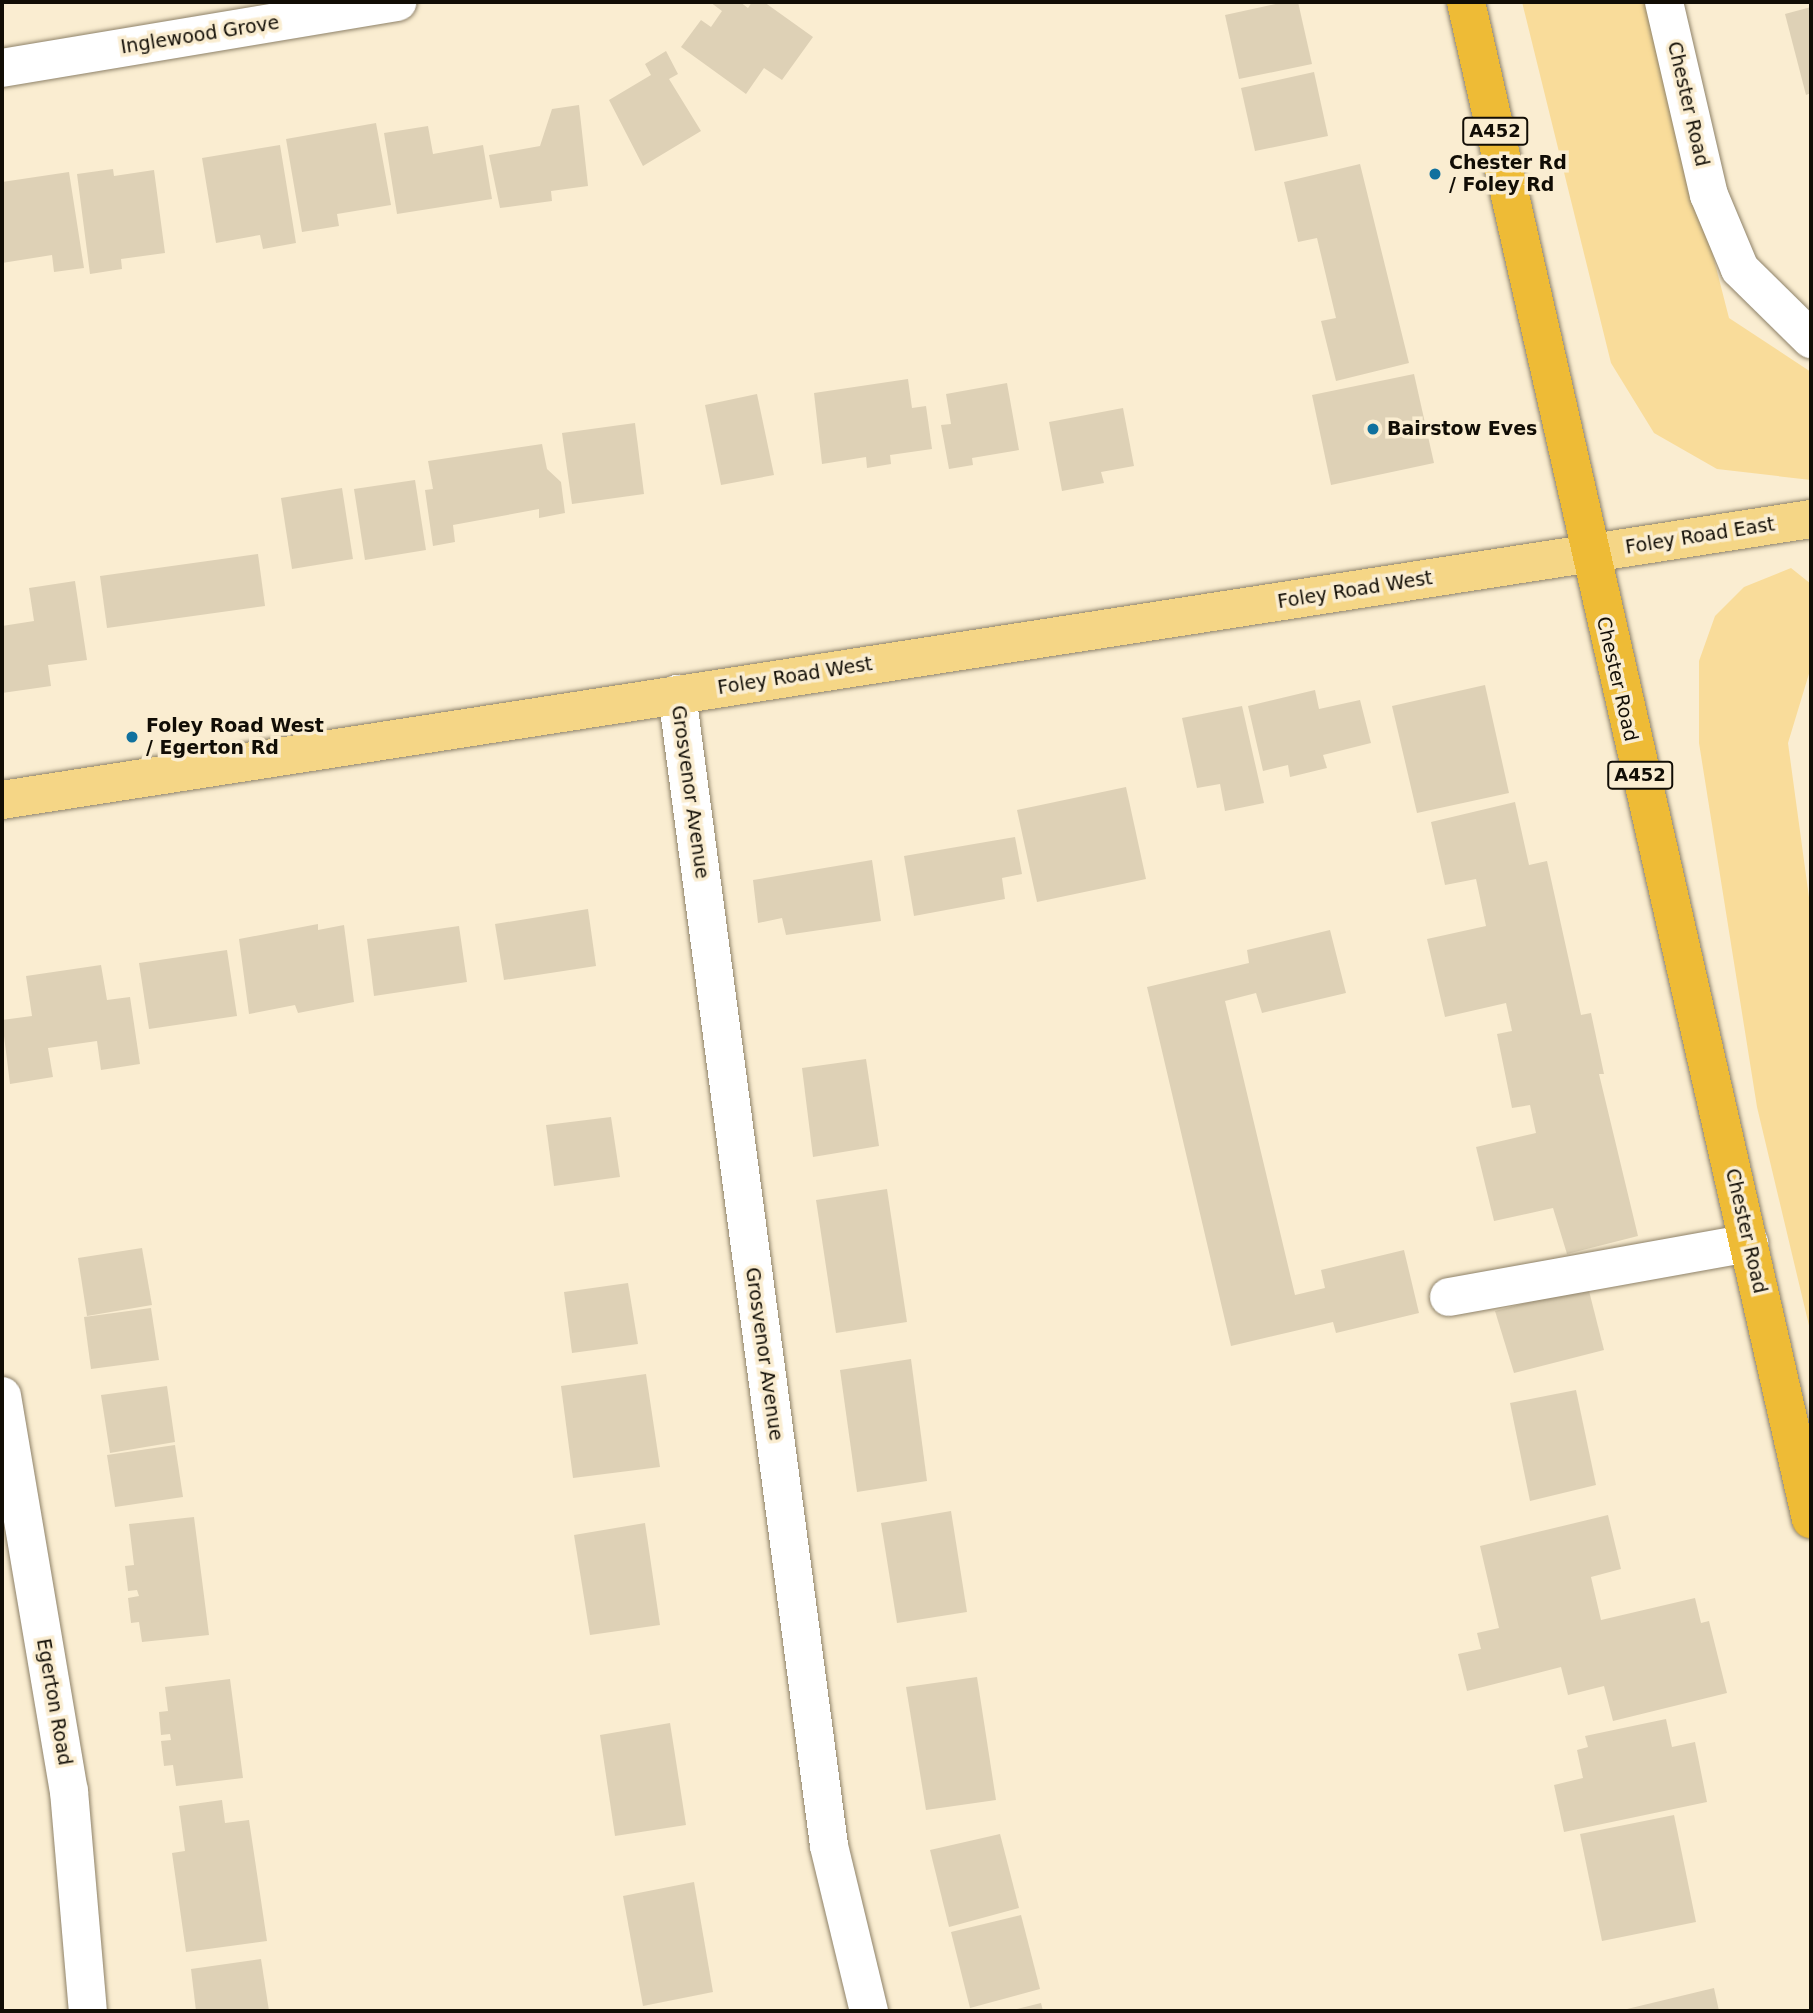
<!DOCTYPE html>
<style>
body{margin:0}
#map{position:relative;width:1813px;height:2013px;overflow:hidden;background:#faedd1;font-family:"DejaVu Sans",sans-serif}
div>[style]{position:absolute}
.green>*{inset:0;background:#f9dc9a}
.building>*{inset:0;background:#ded1b6}
.roads{filter:drop-shadow(0 0 2px #8e8269) drop-shadow(0 0 2px #8e8269)}
.minor>*{height:38px;margin:-19px;padding:0 19px;transform-origin:19px;border-radius:19px;background:#fff}
.major>*{height:38px;margin:-19px;padding:0 19px;transform-origin:19px;border-radius:19px;background:#f5d686}
.highway>*{height:38px;margin:-19px;padding:0 19px;transform-origin:19px;border-radius:19px;background:#eebb36}
.dots>*{width:19px;height:19px;translate:-50% -50%;box-sizing:border-box;border:4px solid #faedd1;border-radius:50%}
span{translate:-50% -50%;white-space:nowrap;text-align:center;line-height:1.15;-webkit-text-stroke:7px #faedd1;paint-order:stroke}
.shield-label span{padding:2px 5px;background:#faedd1;border:2px solid;border-radius:5px;-webkit-text-stroke-width:0}
.shield-label{font-size:18px;color:#110d05;font-weight:700}
.street-label{font-size:19px;color:#110d05}
.poi-label{font-size:19px;color:#110d05;font-weight:700}
.left{translate:0 -50%;text-align:left}
.frame{position:absolute;inset:0;border:4px solid #110d05;pointer-events:none}
</style>
<div id="map">
<div class="green">
<i style="clip-path:polygon(1522px 2px,1648px 2px,1729px 318px,1811px 372px,1811px 480px,1717px 469px,1654px 433px,1611px 363px)"></i>
<i style="clip-path:polygon(1791px 568px,1811px 584px,1811px 667px,1788px 743px,1811px 912px,1811px 1334px,1757px 1107px,1699px 743px,1699px 661px,1715px 616px,1744px 587px)"></i>
</div>
<div class="building">
<i style="clip-path:polygon(710px 2px,740px 2px,748px 8px,752px 2px,764px 2px,813px 37px,782px 80px,764px 68px,746px 94px,681px 47px,701px 20px,711px 27px,722px 11px)"></i>
<i style="clip-path:polygon(1285px 2px,1298px 2px,1312px 64px,1239px 79px,1225px 15px)"></i>
<i style="clip-path:polygon(1811px 7px,1811px 93px,1806px 95px,1785px 14px)"></i>
<i style="clip-path:polygon(666px 51px,678px 74px,669px 79px,701px 131px,643px 166px,609px 100px,651px 75px,645px 64px)"></i>
<i style="clip-path:polygon(1314px 72px,1328px 136px,1255px 151px,1241px 88px)"></i>
<i style="clip-path:polygon(579px 105px,588px 186px,551px 191px,552px 201px,500px 208px,489px 155px,540px 146px,552px 109px)"></i>
<i style="clip-path:polygon(376px 123px,391px 205px,337px 214px,339px 226px,302px 232px,286px 139px)"></i>
<i style="clip-path:polygon(428px 126px,433px 154px,483px 145px,492px 199px,397px 214px,384px 133px)"></i>
<i style="clip-path:polygon(280px 145px,296px 243px,263px 249px,260px 235px,216px 243px,202px 158px)"></i>
<i style="clip-path:polygon(1360px 164px,1409px 363px,1336px 381px,1321px 321px,1336px 318px,1317px 238px,1298px 242px,1284px 182px)"></i>
<i style="clip-path:polygon(113px 169px,114px 176px,154px 170px,165px 253px,121px 259px,122px 269px,90px 274px,77px 174px)"></i>
<i style="clip-path:polygon(69px 172px,84px 268px,54px 272px,52px 255px,2px 263px,2px 182px)"></i>
<i style="clip-path:polygon(1414px 374px,1434px 463px,1331px 485px,1312px 395px)"></i>
<i style="clip-path:polygon(908px 379px,912px 408px,926px 406px,932px 449px,890px 455px,891px 464px,867px 468px,866px 457px,822px 464px,814px 393px)"></i>
<i style="clip-path:polygon(1007px 383px,1019px 450px,972px 458px,973px 465px,949px 469px,941px 425px,951px 424px,946px 394px)"></i>
<i style="clip-path:polygon(757px 394px,774px 475px,721px 485px,705px 405px)"></i>
<i style="clip-path:polygon(1123px 408px,1134px 466px,1101px 472px,1104px 483px,1062px 491px,1049px 422px)"></i>
<i style="clip-path:polygon(635px 423px,644px 494px,572px 504px,562px 433px)"></i>
<i style="clip-path:polygon(542px 444px,547px 469px,561px 482px,565px 513px,539px 518px,539px 509px,453px 525px,455px 542px,433px 546px,425px 490px,433px 489px,428px 461px)"></i>
<i style="clip-path:polygon(415px 480px,426px 550px,365px 560px,354px 489px)"></i>
<i style="clip-path:polygon(342px 488px,353px 559px,292px 569px,281px 498px)"></i>
<i style="clip-path:polygon(258px 554px,265px 606px,107px 628px,100px 576px)"></i>
<i style="clip-path:polygon(75px 581px,87px 660px,48px 665px,51px 686px,2px 693px,2px 626px,34px 621px,29px 588px)"></i>
<i style="clip-path:polygon(1485px 685px,1509px 793px,1417px 813px,1392px 706px)"></i>
<i style="clip-path:polygon(1315px 690px,1319px 709px,1360px 700px,1371px 743px,1323px 755px,1327px 768px,1290px 777px,1288px 765px,1263px 771px,1248px 706px)"></i>
<i style="clip-path:polygon(1242px 706px,1264px 803px,1225px 811px,1220px 784px,1197px 788px,1182px 718px)"></i>
<i style="clip-path:polygon(1126px 787px,1146px 879px,1037px 902px,1017px 810px)"></i>
<i style="clip-path:polygon(1515px 802px,1529px 865px,1547px 861px,1581px 1015px,1591px 1013px,1604px 1074px,1599px 1074px,1638px 1236px,1567px 1254px,1553px 1208px,1494px 1221px,1476px 1147px,1536px 1133px,1530px 1105px,1512px 1108px,1497px 1034px,1512px 1031px,1506px 1003px,1445px 1017px,1427px 939px,1486px 926px,1476px 879px,1445px 885px,1431px 822px)"></i>
<i style="clip-path:polygon(1015px 837px,1022px 874px,1002px 878px,1005px 899px,914px 916px,904px 856px)"></i>
<i style="clip-path:polygon(872px 860px,881px 921px,786px 935px,782px 918px,758px 923px,753px 880px)"></i>
<i style="clip-path:polygon(588px 909px,596px 966px,504px 980px,495px 924px)"></i>
<i style="clip-path:polygon(318px 924px,318px 930px,344px 925px,354px 1002px,298px 1013px,295px 1005px,249px 1014px,239px 939px)"></i>
<i style="clip-path:polygon(459px 926px,467px 982px,374px 996px,367px 939px)"></i>
<i style="clip-path:polygon(1330px 930px,1346px 993px,1262px 1013px,1256px 993px,1225px 1001px,1295px 1295px,1325px 1288px,1321px 1270px,1404px 1250px,1419px 1313px,1336px 1333px,1333px 1322px,1231px 1346px,1147px 987px,1249px 963px,1247px 950px)"></i>
<i style="clip-path:polygon(227px 950px,237px 1016px,149px 1029px,139px 963px)"></i>
<i style="clip-path:polygon(101px 965px,107px 1000px,130px 997px,140px 1064px,101px 1070px,97px 1041px,48px 1048px,53px 1077px,10px 1084px,2px 1020px,32px 1016px,26px 976px)"></i>
<i style="clip-path:polygon(866px 1059px,879px 1146px,813px 1157px,802px 1068px)"></i>
<i style="clip-path:polygon(611px 1117px,620px 1177px,554px 1186px,546px 1125px)"></i>
<i style="clip-path:polygon(887px 1189px,907px 1322px,836px 1333px,816px 1200px)"></i>
<i style="clip-path:polygon(142px 1248px,152px 1305px,87px 1316px,78px 1258px)"></i>
<i style="clip-path:polygon(628px 1283px,638px 1344px,572px 1353px,564px 1292px)"></i>
<i style="clip-path:polygon(1588px 1287px,1604px 1350px,1514px 1373px,1495px 1311px)"></i>
<i style="clip-path:polygon(151px 1308px,159px 1360px,91px 1369px,84px 1317px)"></i>
<i style="clip-path:polygon(911px 1359px,927px 1481px,857px 1492px,840px 1370px)"></i>
<i style="clip-path:polygon(646px 1374px,660px 1467px,573px 1478px,561px 1386px)"></i>
<i style="clip-path:polygon(167px 1386px,175px 1442px,110px 1453px,101px 1395px)"></i>
<i style="clip-path:polygon(1576px 1390px,1596px 1485px,1530px 1501px,1510px 1403px)"></i>
<i style="clip-path:polygon(175px 1445px,183px 1497px,115px 1507px,107px 1455px)"></i>
<i style="clip-path:polygon(951px 1511px,967px 1612px,897px 1623px,881px 1523px)"></i>
<i style="clip-path:polygon(1608px 1515px,1621px 1569px,1591px 1577px,1601px 1620px,1695px 1598px,1701px 1623px,1709px 1621px,1727px 1693px,1613px 1721px,1604px 1686px,1568px 1695px,1561px 1667px,1467px 1691px,1458px 1654px,1481px 1649px,1477px 1633px,1499px 1628px,1480px 1546px)"></i>
<i style="clip-path:polygon(194px 1517px,209px 1635px,142px 1642px,139px 1622px,131px 1623px,128px 1598px,139px 1596px,137px 1590px,128px 1591px,125px 1566px,134px 1565px,129px 1524px)"></i>
<i style="clip-path:polygon(645px 1523px,660px 1625px,590px 1635px,574px 1535px)"></i>
<i style="clip-path:polygon(977px 1677px,996px 1800px,926px 1810px,906px 1687px)"></i>
<i style="clip-path:polygon(230px 1679px,243px 1778px,176px 1786px,173px 1765px,164px 1766px,161px 1741px,171px 1740px,170px 1734px,161px 1735px,159px 1712px,168px 1711px,165px 1687px)"></i>
<i style="clip-path:polygon(1666px 1719px,1672px 1747px,1695px 1742px,1707px 1802px,1564px 1832px,1554px 1785px,1583px 1778px,1577px 1750px,1588px 1747px,1585px 1736px)"></i>
<i style="clip-path:polygon(670px 1723px,686px 1825px,615px 1836px,600px 1735px)"></i>
<i style="clip-path:polygon(222px 1800px,225px 1823px,249px 1820px,267px 1941px,186px 1952px,172px 1853px,185px 1851px,179px 1806px)"></i>
<i style="clip-path:polygon(1674px 1815px,1696px 1922px,1602px 1941px,1580px 1834px)"></i>
<i style="clip-path:polygon(1000px 1834px,1019px 1908px,949px 1927px,930px 1850px)"></i>
<i style="clip-path:polygon(694px 1882px,713px 1992px,643px 2006px,623px 1896px)"></i>
<i style="clip-path:polygon(1021px 1915px,1040px 1989px,970px 2008px,951px 1932px)"></i>
<i style="clip-path:polygon(261px 1959px,269px 2011px,196px 2011px,191px 1969px)"></i>
<i style="clip-path:polygon(1714px 1988px,1719px 2011px,1628px 2011px,1627px 2009px)"></i>
<i style="clip-path:polygon(1041px 2003px,1043px 2011px,1013px 2011px,1013px 2010px)"></i>
</div>
<div class="roads">
<div class="minor">
<i style="left:1664px;top:2px;width:198px;rotate:76.9deg"></i>
<i style="left:1709px;top:195px;width:80px;rotate:67.3deg"></i>
<i style="left:1740px;top:269px;width:100px;rotate:44.6deg"></i>
<i style="left:2px;top:68px;width:401px;rotate:-9.5deg"></i>
<i style="left:677px;top:694px;width:1162px;rotate:82.48deg"></i>
<i style="left:829px;top:1846px;width:170px;rotate:76.4deg"></i>
<i style="left:1449px;top:1297px;width:305px;rotate:-10.2deg"></i>
<i style="left:2px;top:1396px;width:401px;rotate:80.4deg"></i>
<i style="left:69px;top:1791px;width:221px;rotate:85.1deg"></i>
</div>
<div class="major">
<i style="left:2px;top:800px;width:1831px;rotate:-8.83deg"></i>
</div>
<div class="highway">
<i style="left:1466px;top:2px;width:1556px;rotate:77.19deg"></i>
</div>
</div>
<div class="dots">
<i style="left:1435px;top:174px;background:#10719e"></i>
<i style="left:1373px;top:429px;background:#10719e"></i>
<i style="left:132px;top:737px;background:#10719e"></i>
</div>
<div class="shield-label">
<span style="left:1495px;top:131px">A452</span>
<span style="left:1640px;top:775px">A452</span>
</div>
<div class="street-label">
<span style="left:200px;top:35px;rotate:-9deg">Inglewood Grove</span>
<span style="left:1688px;top:104px;rotate:77deg">Chester Road</span>
<span style="left:1700px;top:536px;rotate:-9deg">Foley Road East</span>
<span style="left:1355px;top:590px;rotate:-9deg">Foley Road West</span>
<span style="left:795px;top:676px;rotate:-9deg">Foley Road West</span>
<span style="left:1617px;top:679px;rotate:77deg">Chester Road</span>
<span style="left:690px;top:792px;rotate:82deg">Grosvenor Avenue</span>
<span style="left:1746px;top:1231px;rotate:77deg">Chester Road</span>
<span style="left:764px;top:1354px;rotate:82deg">Grosvenor Avenue</span>
<span style="left:54px;top:1702px;rotate:80deg">Egerton Road</span>
</div>
<div class="poi-label">
<span class="left" style="left:1449px;top:174px">Chester Rd<br>/ Foley Rd</span>
<span class="left" style="left:1387px;top:429px">Bairstow Eves</span>
<span class="left" style="left:146px;top:737px">Foley Road West<br>/ Egerton Rd</span>
</div>
<div class="frame"></div>
</div>
